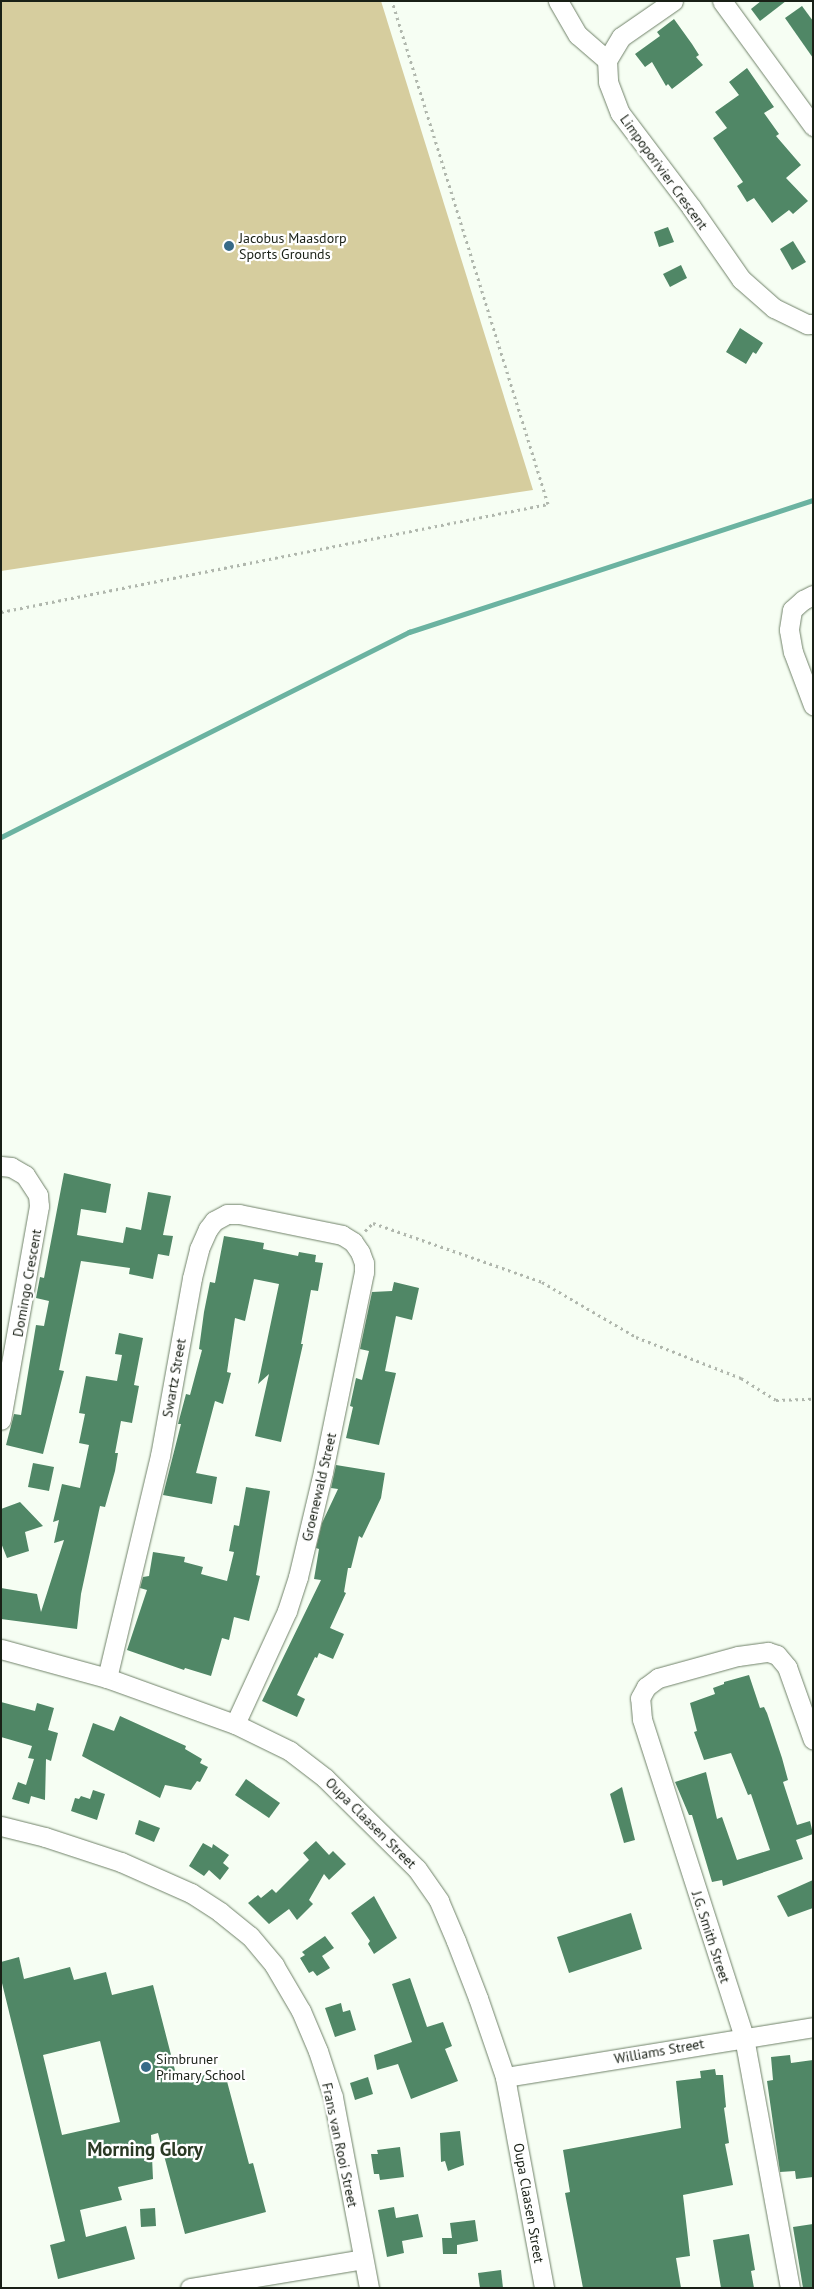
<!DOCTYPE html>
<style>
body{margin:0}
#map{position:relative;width:814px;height:2289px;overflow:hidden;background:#f6fef3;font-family:"PT Sans",sans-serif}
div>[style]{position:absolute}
.green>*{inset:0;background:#d6cd9e}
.stream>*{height:5px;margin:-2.5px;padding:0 2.5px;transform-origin:2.5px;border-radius:2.5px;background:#6bb3a1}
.building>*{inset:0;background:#508766}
.path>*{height:3px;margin-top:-1.5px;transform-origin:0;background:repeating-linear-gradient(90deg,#b0b7ad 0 2.5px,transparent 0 6.5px)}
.roads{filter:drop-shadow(0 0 1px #708269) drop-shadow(0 0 1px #708269)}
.street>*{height:19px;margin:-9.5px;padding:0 9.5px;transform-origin:9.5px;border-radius:9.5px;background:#fff}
.dots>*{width:14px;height:14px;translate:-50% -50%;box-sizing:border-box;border:2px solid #fff;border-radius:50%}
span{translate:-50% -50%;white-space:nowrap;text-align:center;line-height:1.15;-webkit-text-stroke:4.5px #fff;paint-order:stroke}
.street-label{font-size:14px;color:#192016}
.poi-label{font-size:14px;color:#192016}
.left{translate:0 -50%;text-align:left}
.district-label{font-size:19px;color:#2a3924;font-weight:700}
.frame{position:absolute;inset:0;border:2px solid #192016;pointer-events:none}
</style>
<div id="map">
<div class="green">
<i style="clip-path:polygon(1px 1px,381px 1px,533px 490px,1px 571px)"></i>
</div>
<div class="stream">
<i style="left:1px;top:837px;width:457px;rotate:-26.7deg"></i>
<i style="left:409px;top:632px;width:425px;rotate:-18.1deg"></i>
</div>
<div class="building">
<i style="clip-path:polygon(761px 1px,786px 1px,760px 21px,751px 9px)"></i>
<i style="clip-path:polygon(802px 6px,813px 21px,813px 58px,785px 18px)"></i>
<i style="clip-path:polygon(674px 19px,692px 44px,699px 55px,696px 57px,703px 65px,672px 89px,668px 84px,666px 86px,652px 62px,645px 67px,635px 54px,660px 36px,657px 32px)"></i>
<i style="clip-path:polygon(747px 68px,774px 107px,764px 113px,779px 134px,776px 136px,801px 165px,786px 178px,808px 201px,793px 214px,789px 210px,772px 223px,754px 198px,747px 202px,737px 186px,743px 182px,713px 138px,727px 128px,715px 112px,739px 95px,729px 82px)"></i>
<i style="clip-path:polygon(668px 227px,674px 242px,659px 247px,654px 232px)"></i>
<i style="clip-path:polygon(793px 241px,806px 262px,792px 270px,780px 249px)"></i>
<i style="clip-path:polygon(681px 265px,687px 278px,670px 287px,663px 274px)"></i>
<i style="clip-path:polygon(740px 328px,763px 343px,756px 354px,753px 352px,746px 364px,726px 352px)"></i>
<i style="clip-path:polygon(64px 1173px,111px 1184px,106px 1213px,81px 1209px,77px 1235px,123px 1243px,126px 1227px,141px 1230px,148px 1192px,171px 1196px,163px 1235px,173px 1236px,169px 1256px,158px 1254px,153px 1279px,129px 1274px,130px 1268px,81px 1261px,59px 1370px,64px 1371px,43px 1454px,6px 1445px,14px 1414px,21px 1415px,36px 1325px,44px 1326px,49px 1301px,36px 1298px,40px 1277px,44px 1278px)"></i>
<i style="clip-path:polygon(224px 1236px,264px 1243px,263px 1249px,298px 1256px,299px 1252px,316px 1255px,315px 1262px,323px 1263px,318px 1291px,311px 1290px,301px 1344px,303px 1344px,281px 1442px,255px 1436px,269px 1374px,258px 1384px,279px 1284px,254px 1279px,245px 1321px,235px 1318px,227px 1372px,231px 1373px,223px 1404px,215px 1401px,196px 1473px,217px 1477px,212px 1504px,163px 1495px,181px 1424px,178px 1424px,186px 1394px,190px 1395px,202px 1350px,199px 1349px,204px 1312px,210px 1282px,215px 1283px)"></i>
<i style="clip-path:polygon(394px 1282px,419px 1288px,412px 1320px,396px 1316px,385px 1371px,396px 1373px,379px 1445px,346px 1438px,353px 1407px,350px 1406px,356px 1378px,362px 1380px,369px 1351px,360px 1349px,372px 1292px,392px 1291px)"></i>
<i style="clip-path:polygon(119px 1333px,143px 1338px,134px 1385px,139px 1386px,132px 1423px,121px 1421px,115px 1453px,118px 1453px,115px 1471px,105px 1507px,100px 1506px,81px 1594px,77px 1629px,1px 1619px,1px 1588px,37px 1594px,41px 1612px,64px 1540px,54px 1543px,59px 1520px,53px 1522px,62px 1484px,80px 1488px,89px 1445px,79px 1443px,85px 1414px,79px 1413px,86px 1376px,117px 1381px,122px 1355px,115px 1354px)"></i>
<i style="clip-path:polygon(33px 1463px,54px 1467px,49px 1491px,28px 1487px)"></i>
<i style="clip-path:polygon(336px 1465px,385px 1473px,381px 1498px,362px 1538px,359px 1536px,351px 1568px,348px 1568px,344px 1592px,346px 1593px,330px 1628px,344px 1634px,333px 1659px,319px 1653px,317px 1658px,315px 1657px,297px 1695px,305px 1699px,297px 1717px,262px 1701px,321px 1580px,314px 1579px,319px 1549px,316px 1548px,322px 1523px,338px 1489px,331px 1488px)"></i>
<i style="clip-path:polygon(246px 1487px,270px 1491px,256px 1575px,260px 1576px,249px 1621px,234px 1617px,229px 1640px,222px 1638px,211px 1676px,185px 1668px,184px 1670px,127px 1650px,147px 1590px,140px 1588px,143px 1577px,149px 1576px,153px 1552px,185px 1557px,184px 1562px,203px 1567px,201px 1574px,227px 1581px,234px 1552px,229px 1551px,234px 1525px,239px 1526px)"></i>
<i style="clip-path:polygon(20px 1502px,43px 1526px,25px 1532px,29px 1551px,7px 1558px,1px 1543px,1px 1509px)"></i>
<i style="clip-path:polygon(749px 1675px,760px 1708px,764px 1707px,767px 1713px,782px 1758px,788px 1780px,783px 1782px,797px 1825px,810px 1821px,813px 1834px,796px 1840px,803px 1859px,723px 1886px,722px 1880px,712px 1882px,692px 1815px,689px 1815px,675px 1782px,706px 1772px,717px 1819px,722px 1817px,737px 1860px,770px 1850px,751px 1794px,748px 1795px,731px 1753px,704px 1760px,694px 1732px,697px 1731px,690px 1703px,715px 1694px,713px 1688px,724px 1684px,724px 1682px)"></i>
<i style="clip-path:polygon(1px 1702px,35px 1711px,37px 1703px,54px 1708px,48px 1730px,58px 1733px,51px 1761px,46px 1759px,45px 1800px,31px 1796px,29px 1804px,12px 1799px,18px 1782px,26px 1785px,34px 1759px,28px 1758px,32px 1746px,1px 1737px)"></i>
<i style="clip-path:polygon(120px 1716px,186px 1746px,185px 1749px,202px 1759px,200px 1763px,208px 1767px,200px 1782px,197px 1781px,191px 1790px,165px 1785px,160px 1798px,82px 1756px,93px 1723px,114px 1731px)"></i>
<i style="clip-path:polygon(246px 1779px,280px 1803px,269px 1818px,235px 1795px)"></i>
<i style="clip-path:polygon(622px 1787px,635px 1840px,624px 1843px,610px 1794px)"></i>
<i style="clip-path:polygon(93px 1790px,105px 1794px,97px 1820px,71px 1811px,75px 1798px,79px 1799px,81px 1796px,90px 1799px)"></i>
<i style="clip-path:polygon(139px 1820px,160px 1828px,154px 1842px,135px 1834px)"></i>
<i style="clip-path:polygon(316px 1841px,329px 1855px,333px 1851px,346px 1864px,329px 1880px,324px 1874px,309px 1900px,313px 1904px,297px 1920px,289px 1909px,269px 1924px,248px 1903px,258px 1895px,261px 1898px,272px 1889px,276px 1893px,309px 1860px,303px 1853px)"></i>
<i style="clip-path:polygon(203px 1843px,212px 1848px,213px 1844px,229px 1855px,223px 1863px,229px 1868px,220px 1880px,209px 1870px,204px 1876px,189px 1866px)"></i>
<i style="clip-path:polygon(813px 1880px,813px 1908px,788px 1917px,777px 1896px)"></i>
<i style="clip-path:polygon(374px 1896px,397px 1938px,374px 1954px,368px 1944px,370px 1941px,351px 1913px)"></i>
<i style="clip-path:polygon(631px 1913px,642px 1949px,569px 1973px,557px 1937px)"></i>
<i style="clip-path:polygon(325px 1936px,334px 1948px,322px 1956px,330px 1968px,317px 1976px,313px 1971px,309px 1973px,300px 1958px,305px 1955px,302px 1952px)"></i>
<i style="clip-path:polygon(evenodd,19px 1957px,24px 1979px,70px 1967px,74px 1980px,106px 1972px,112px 1995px,153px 1985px,178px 2082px,224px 2070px,249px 2164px,253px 2163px,266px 2212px,185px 2234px,158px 2133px,151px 2135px,153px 2179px,118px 2187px,122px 2200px,80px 2210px,86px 2237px,126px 2226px,135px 2259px,58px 2279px,50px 2245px,65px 2241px,1px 1979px,1px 1962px,19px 1957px,100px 2041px,120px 2122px,62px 2135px,43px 2055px,100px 2041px)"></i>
<i style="clip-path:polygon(410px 1978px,427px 2027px,443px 2022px,452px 2046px,445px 2049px,458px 2081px,411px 2099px,398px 2064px,377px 2070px,374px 2055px,412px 2042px,392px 1984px)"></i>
<i style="clip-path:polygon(341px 2003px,343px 2012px,350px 2010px,356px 2030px,335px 2037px,325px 2008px)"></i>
<i style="clip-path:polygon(790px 2055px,791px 2063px,813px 2060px,813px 2177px,796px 2179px,795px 2171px,780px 2172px,767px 2081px,773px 2080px,771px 2057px)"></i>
<i style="clip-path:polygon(715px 2069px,716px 2075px,723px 2075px,726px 2107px,724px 2108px,729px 2143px,725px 2144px,733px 2185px,683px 2195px,690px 2256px,676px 2258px,681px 2288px,583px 2288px,565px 2193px,570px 2192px,563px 2150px,681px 2128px,676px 2081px,701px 2078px,700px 2071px)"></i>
<i style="clip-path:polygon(368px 2077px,373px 2094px,355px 2100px,350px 2083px)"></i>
<i style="clip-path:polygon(460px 2131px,464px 2165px,448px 2171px,445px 2161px,441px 2162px,440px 2133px)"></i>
<i style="clip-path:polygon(400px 2147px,404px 2177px,380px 2180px,379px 2174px,374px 2174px,371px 2154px,378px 2154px,377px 2150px)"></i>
<i style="clip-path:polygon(394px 2207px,396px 2218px,418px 2214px,423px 2237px,402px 2241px,404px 2253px,387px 2257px,378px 2210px)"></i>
<i style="clip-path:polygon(155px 2208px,156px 2226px,141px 2227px,140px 2209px)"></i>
<i style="clip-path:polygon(475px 2220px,478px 2241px,457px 2245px,457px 2254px,443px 2254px,442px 2238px,452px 2238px,450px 2223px)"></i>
<i style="clip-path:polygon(813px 2224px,813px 2288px,803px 2288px,793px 2227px)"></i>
<i style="clip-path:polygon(749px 2234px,755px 2270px,751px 2271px,754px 2288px,721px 2288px,713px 2240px)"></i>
<i style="clip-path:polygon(501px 2270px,503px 2288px,480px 2288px,478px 2273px)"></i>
</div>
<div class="path">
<i style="left:1px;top:612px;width:558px;rotate:-11.17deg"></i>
<i style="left:548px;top:504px;width:527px;rotate:-107.23deg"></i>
<i style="left:365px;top:1231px;width:11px;rotate:-45deg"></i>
<i style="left:373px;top:1223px;width:179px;rotate:19.2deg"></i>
<i style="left:542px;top:1282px;width:109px;rotate:30.3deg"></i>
<i style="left:636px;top:1337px;width:113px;rotate:21.3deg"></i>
<i style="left:741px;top:1378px;width:41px;rotate:32.2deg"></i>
<i style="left:776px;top:1400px;width:37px;rotate:-2deg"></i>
</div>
<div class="roads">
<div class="street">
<i style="left:558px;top:1px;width:39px;rotate:60deg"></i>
<i style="left:578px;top:35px;width:38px;rotate:41deg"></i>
<i style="left:673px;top:1px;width:63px;rotate:145.3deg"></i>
<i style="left:621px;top:37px;width:27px;rotate:121deg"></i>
<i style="left:607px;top:60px;width:22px;rotate:87deg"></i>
<i style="left:608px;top:82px;width:33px;rotate:69deg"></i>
<i style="left:620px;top:113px;width:118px;rotate:52.9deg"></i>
<i style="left:691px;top:207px;width:88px;rotate:55.2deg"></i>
<i style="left:741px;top:279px;width:44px;rotate:41.3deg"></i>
<i style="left:774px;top:308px;width:37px;rotate:26deg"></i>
<i style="left:807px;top:324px;width:6px"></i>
<i style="left:722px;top:1px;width:155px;rotate:53.9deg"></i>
<i style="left:813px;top:595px;width:11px;rotate:153deg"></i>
<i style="left:803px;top:600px;width:15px;rotate:138deg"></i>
<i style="left:792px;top:610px;width:20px;rotate:99deg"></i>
<i style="left:789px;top:630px;width:22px;rotate:80deg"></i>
<i style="left:793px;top:652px;width:57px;rotate:69.3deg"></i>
<i style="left:1px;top:1166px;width:10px;rotate:6deg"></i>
<i style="left:11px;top:1167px;width:16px;rotate:30deg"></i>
<i style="left:25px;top:1175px;width:24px;rotate:57deg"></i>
<i style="left:38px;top:1195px;width:11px;rotate:85deg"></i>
<i style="left:39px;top:1206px;width:217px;rotate:100.1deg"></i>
<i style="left:1px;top:1649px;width:110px;rotate:15.3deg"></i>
<i style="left:107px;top:1678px;width:136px;rotate:19.8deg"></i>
<i style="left:235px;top:1724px;width:61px;rotate:26.1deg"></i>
<i style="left:290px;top:1751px;width:44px;rotate:37.6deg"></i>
<i style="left:325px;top:1778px;width:129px;rotate:44.7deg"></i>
<i style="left:417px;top:1869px;width:39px;rotate:55deg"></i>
<i style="left:439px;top:1901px;width:43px;rotate:67deg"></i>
<i style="left:456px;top:1941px;width:61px;rotate:68.9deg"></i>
<i style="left:478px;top:1998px;width:83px;rotate:71.1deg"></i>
<i style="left:505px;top:2077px;width:215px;rotate:79.5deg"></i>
<i style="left:107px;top:1678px;width:228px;rotate:-76.6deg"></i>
<i style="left:160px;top:1456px;width:181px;rotate:-79.8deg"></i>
<i style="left:192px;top:1278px;width:30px;rotate:-76deg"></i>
<i style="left:199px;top:1249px;width:22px;rotate:-66deg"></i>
<i style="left:208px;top:1229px;width:10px;rotate:-53deg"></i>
<i style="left:214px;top:1221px;width:15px;rotate:-28deg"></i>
<i style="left:227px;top:1214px;width:12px"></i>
<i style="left:239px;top:1214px;width:105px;rotate:11.5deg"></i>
<i style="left:342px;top:1235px;width:13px;rotate:32deg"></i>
<i style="left:353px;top:1242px;width:12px;rotate:55deg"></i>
<i style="left:360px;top:1252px;width:12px;rotate:70deg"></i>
<i style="left:364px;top:1263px;width:9px;rotate:90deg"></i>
<i style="left:364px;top:1272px;width:204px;rotate:101.6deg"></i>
<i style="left:323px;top:1472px;width:108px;rotate:103.4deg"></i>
<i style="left:298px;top:1577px;width:36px;rotate:108deg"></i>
<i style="left:287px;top:1611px;width:124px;rotate:114.7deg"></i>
<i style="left:1px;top:1826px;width:45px;rotate:14deg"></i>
<i style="left:45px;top:1837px;width:80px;rotate:18.2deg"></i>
<i style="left:121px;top:1862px;width:77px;rotate:23.9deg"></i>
<i style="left:191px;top:1893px;width:35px;rotate:33deg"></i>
<i style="left:220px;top:1912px;width:38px;rotate:39deg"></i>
<i style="left:250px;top:1936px;width:38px;rotate:50deg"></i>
<i style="left:274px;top:1965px;width:53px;rotate:59.6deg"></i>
<i style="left:301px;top:2011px;width:43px;rotate:67deg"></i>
<i style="left:318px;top:2051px;width:48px;rotate:71.9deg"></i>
<i style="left:333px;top:2097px;width:194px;rotate:79.3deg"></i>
<i style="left:505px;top:2077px;width:312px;rotate:-9.2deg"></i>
<i style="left:190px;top:2288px;width:175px;rotate:-9.5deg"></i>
<i style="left:790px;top:2288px;width:255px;rotate:-100.4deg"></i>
<i style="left:744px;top:2037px;width:334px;rotate:-107.8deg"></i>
<i style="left:642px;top:1719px;width:21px;rotate:-95deg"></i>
<i style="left:640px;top:1698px;width:13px;rotate:-61deg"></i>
<i style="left:646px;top:1687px;width:15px;rotate:-37deg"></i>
<i style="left:658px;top:1678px;width:83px;rotate:-15.4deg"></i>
<i style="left:738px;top:1656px;width:30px;rotate:-8deg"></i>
<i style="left:768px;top:1652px;width:9px;rotate:18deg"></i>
<i style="left:777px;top:1655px;width:16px;rotate:50deg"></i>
<i style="left:787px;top:1667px;width:77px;rotate:70.4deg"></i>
</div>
</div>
<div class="dots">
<i style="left:229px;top:246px;background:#376a87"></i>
<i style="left:146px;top:2067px;background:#376a87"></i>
</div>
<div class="street-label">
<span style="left:664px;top:172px;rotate:54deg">Limpoporivier Crescent</span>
<span style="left:27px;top:1283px;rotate:-80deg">Domingo Crescent</span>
<span style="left:174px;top:1378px;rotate:-80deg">Swartz Street</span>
<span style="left:319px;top:1487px;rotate:-77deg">Groenewald Street</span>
<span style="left:371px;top:1823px;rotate:45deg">Oupa Claasen Street</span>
<span style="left:711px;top:1937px;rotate:72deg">J.G. Smith Street</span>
<span style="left:659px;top:2051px;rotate:-10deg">Williams Street</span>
<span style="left:340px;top:2145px;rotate:78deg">Frans van Rooi Street</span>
<span style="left:529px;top:2203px;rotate:80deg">Oupa Claasen Street</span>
</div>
<div class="poi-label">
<span class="left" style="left:239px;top:246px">Jacobus Maasdorp<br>Sports Grounds</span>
<span class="left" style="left:156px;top:2067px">Simbruner<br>Primary School</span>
</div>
<div class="district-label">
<span style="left:145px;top:2150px">Morning Glory</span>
</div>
<div class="frame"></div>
</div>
